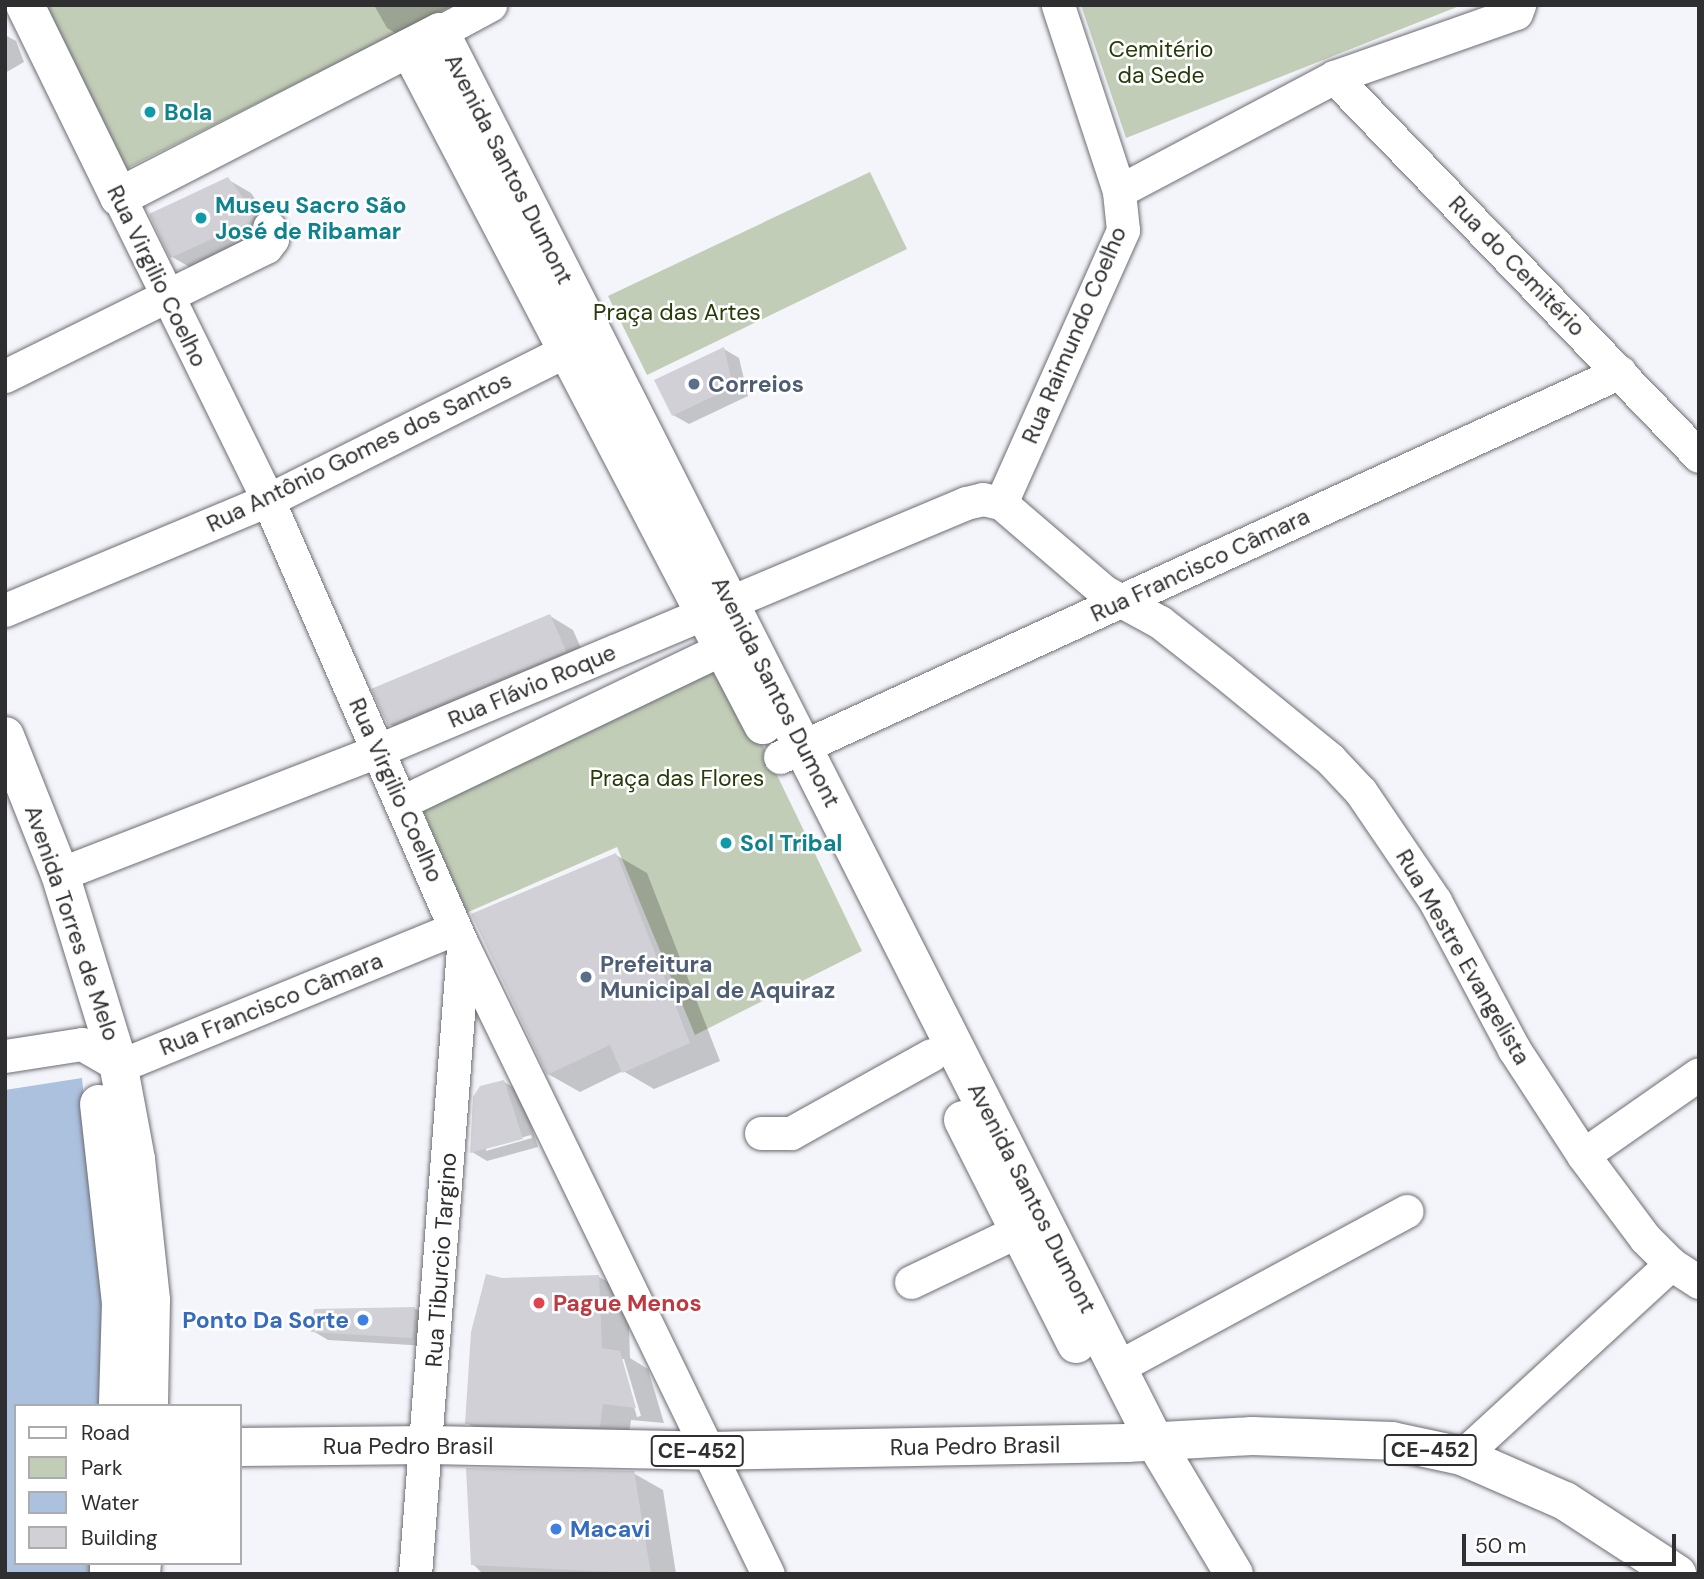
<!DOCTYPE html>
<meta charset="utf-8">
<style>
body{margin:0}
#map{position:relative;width:1704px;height:1579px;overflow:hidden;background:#f4f5fb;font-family:"DM Sans",sans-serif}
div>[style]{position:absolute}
.green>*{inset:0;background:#c2cdb7}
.water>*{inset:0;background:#acc1de}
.shadow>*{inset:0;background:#0003}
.building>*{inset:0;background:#d1d0d6}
.roads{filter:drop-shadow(0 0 2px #6d6d73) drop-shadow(0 0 2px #6d6d73)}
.street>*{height:33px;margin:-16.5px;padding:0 16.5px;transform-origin:16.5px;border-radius:16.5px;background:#fff}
.secondary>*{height:38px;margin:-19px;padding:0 19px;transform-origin:19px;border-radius:19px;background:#fff}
.primary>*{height:38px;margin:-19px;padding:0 19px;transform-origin:19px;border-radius:19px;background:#fff}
.dots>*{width:19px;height:19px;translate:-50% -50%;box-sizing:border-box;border:4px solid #fff;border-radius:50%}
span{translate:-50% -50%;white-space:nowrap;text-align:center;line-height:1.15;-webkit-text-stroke:5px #fff;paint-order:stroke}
.shield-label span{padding:2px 5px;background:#fff;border:2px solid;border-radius:5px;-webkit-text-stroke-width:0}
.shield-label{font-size:21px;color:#2f2f31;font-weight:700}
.park-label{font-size:23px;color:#273b09}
.culture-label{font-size:23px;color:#0d838f;font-weight:700}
.left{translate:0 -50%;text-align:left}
.street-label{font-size:23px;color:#2f2f31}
.service-label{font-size:23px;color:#4e5e75;font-weight:700}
.health-label{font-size:23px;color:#be3a42;font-weight:700}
.shop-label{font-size:23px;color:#366cbe;font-weight:700}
.right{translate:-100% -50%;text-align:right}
.frame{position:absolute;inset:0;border:7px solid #2f2f31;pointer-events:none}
.legend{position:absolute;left:14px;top:1404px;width:228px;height:161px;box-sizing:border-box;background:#fff;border:2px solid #acacad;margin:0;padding:9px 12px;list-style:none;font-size:21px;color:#2f2f31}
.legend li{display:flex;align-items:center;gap:14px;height:35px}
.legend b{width:35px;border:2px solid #acacad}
.scale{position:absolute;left:1462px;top:1534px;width:214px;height:32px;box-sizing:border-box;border:4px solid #2f2f31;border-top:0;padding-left:9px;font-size:21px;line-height:24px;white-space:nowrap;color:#2f2f31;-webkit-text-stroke:5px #fff;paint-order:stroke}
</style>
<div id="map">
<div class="green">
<i style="clip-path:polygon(36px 5px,453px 5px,124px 170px)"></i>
<i style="clip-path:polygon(1081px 5px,1462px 5px,1126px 138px)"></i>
<i style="clip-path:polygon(870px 172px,907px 249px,647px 375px,608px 296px)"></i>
<i style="clip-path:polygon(720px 657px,862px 951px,695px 1035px,617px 847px,466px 913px,418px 799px)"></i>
</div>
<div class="water">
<i style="clip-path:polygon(82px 1078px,104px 1300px,102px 1406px,16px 1406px,16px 1563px,91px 1563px,90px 1574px,5px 1574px,5px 1090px)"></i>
</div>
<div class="shadow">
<i style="clip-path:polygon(374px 5px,466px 5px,418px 46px,387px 28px)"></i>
<i style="clip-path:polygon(5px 35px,16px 41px,24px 62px,5px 73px)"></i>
<i style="clip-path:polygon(227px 179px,251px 193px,277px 229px,195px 270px,172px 257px)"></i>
<i style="clip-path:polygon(724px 349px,739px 358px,748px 396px,689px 424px,673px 415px)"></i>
<i style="clip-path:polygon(550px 616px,573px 630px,588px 664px,412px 738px,389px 724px)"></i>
<i style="clip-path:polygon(616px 855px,647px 873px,720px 1061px,654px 1089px,623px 1071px,580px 1092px,548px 1074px)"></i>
<i style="clip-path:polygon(evenodd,504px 1082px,520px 1091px,538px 1147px,487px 1161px,472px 1152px,504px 1082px,531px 1135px,532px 1138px,486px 1151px,486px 1147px,531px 1135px)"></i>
<i style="clip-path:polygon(evenodd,599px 1277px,628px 1293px,630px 1358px,648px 1369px,664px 1423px,631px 1420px,628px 1442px,495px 1439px,467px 1423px,502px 1280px,599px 1277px,620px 1359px,624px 1359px,641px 1416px,637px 1417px,620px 1359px)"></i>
<i style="clip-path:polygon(414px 1308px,430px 1317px,427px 1346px,328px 1340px,313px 1331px)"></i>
<i style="clip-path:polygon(633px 1473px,663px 1490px,676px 1574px,483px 1574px,473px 1564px)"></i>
</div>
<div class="building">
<i style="clip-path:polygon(228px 177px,255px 215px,250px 222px,170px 258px,149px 214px)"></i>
<i style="clip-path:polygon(724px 347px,733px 387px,672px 416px,654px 380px)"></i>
<i style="clip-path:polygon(550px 614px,566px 651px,388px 725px,371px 689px)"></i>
<i style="clip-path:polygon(616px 853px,690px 1043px,622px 1073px,610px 1045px,547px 1075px,471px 914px)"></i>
<i style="clip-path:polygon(504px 1080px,523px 1139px,470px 1153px,473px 1097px,480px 1086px)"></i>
<i style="clip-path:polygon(486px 1274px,502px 1278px,599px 1275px,602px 1348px,620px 1351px,636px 1408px,603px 1404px,600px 1427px,465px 1424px,471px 1332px)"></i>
<i style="clip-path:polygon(415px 1307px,412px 1338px,311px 1332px,314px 1309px)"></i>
<i style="clip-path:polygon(466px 1468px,634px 1471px,651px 1574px,471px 1565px)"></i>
</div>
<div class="roads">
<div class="street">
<i style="left:440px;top:32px;width:57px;rotate:-28.4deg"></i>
<i style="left:1334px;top:77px;width:526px;rotate:46.08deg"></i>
<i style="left:1119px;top:191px;width:243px;rotate:-27.9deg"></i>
<i style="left:1334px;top:77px;width:193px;rotate:-19.4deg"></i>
<i style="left:1516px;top:13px;width:9px;rotate:-69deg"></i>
<i style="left:119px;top:197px;width:338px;rotate:63.8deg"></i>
<i style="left:268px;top:500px;width:487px;rotate:66.4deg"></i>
<i style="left:463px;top:946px;width:698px;rotate:64.1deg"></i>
<i style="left:5px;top:376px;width:291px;rotate:-26.3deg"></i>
<i style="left:266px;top:247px;width:10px;rotate:-53deg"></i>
<i style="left:272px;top:239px;width:12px;rotate:-104deg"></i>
<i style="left:1001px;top:503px;width:299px;rotate:-65.9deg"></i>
<i style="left:1123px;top:230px;width:39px;rotate:-96deg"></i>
<i style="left:1119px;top:191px;width:196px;rotate:-108.2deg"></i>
<i style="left:5px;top:610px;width:285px;rotate:-22.7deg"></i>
<i style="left:268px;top:500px;width:359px;rotate:-26.6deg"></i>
<i style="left:780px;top:757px;width:924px;rotate:-24.62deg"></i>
<i style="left:402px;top:802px;width:382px;rotate:-25.6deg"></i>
<i style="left:60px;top:874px;width:342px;rotate:-21.2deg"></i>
<i style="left:379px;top:750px;width:637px;rotate:-22.82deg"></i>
<i style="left:966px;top:503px;width:17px;rotate:-13deg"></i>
<i style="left:983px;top:499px;width:18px;rotate:13deg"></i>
<i style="left:1001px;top:503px;width:137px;rotate:40.6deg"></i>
<i style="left:1105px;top:592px;width:63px;rotate:28.6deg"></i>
<i style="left:1160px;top:622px;width:78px;rotate:38.2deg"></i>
<i style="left:1221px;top:670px;width:141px;rotate:39.2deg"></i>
<i style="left:1330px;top:759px;width:45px;rotate:46.8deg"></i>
<i style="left:1361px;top:792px;width:132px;rotate:55.8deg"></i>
<i style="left:1435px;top:901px;width:168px;rotate:61.9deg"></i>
<i style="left:1514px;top:1049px;width:126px;rotate:56.9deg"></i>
<i style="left:1583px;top:1155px;width:104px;rotate:53.2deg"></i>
<i style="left:1645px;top:1238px;width:37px;rotate:45deg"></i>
<i style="left:1671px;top:1264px;width:33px;rotate:33deg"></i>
<i style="left:5px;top:1056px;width:78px;rotate:-8.9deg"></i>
<i style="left:82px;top:1044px;width:34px;rotate:30deg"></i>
<i style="left:111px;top:1061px;width:18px;rotate:3deg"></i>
<i style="left:129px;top:1062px;width:352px;rotate:-22.3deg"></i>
<i style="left:761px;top:1133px;width:30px"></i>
<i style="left:791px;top:1133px;width:160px;rotate:-29.1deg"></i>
<i style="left:1583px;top:1155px;width:141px;rotate:-34.9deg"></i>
<i style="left:911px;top:1282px;width:119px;rotate:-25.5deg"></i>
<i style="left:1118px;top:1367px;width:328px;rotate:-28.4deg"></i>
<i style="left:1462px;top:1456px;width:284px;rotate:-42.6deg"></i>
<i style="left:415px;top:1574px;width:627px;rotate:-85.61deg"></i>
</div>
<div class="secondary">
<i style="left:25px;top:5px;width:214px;rotate:63.9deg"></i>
<i style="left:119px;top:197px;width:361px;rotate:-27.2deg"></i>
<i style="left:440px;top:32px;width:1579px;rotate:63.11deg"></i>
<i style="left:1154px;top:1440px;width:156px;rotate:59.2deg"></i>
<i style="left:409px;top:48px;width:764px;rotate:62.4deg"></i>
<i style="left:963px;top:1120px;width:251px;rotate:63.2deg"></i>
</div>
<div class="primary">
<i style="left:5px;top:736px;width:149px;rotate:68.3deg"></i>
<i style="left:60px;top:874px;width:198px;rotate:72.9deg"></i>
<i style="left:118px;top:1063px;width:98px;rotate:79.4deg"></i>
<i style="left:136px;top:1159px;width:142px;rotate:83.9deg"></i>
<i style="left:151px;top:1300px;width:106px;rotate:91.1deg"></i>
<i style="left:99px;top:1104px;width:199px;rotate:83.7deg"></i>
<i style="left:121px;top:1302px;width:104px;rotate:91.7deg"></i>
<i style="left:240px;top:1447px;width:189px;rotate:-0.6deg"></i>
<i style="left:429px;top:1445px;width:280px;rotate:1.2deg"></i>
<i style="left:709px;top:1451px;width:418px;rotate:-1.1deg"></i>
<i style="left:1127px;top:1443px;width:125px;rotate:-3.2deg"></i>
<i style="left:1252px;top:1436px;width:140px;rotate:2deg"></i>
<i style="left:1392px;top:1441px;width:72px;rotate:12.1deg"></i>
<i style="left:1462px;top:1456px;width:112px;rotate:23.6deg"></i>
<i style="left:1565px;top:1501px;width:134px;rotate:33.1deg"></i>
<i style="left:109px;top:1574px;width:11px;rotate:-90deg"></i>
<i style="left:141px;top:1574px;width:11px;rotate:-85deg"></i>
</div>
</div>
<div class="dots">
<i style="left:150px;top:112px;background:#0f9aa8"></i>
<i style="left:201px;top:218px;background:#0f9aa8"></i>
<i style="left:694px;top:384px;background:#5c6f8a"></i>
<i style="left:726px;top:843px;background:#0f9aa8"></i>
<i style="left:586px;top:977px;background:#5c6f8a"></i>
<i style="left:539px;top:1303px;background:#e0444e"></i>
<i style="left:363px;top:1320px;background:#3f7fe0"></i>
<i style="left:556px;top:1529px;background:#3f7fe0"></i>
</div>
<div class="shield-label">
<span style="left:1430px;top:1450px">CE-452</span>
<span style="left:697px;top:1451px">CE-452</span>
</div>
<div class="park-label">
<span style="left:1161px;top:62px">Cemitério<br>da Sede</span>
<span style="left:677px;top:312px">Praça das Artes</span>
<span style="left:677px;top:778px">Praça das Flores</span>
</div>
<div class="culture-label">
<span class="left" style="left:164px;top:112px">Bola</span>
<span class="left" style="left:215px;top:218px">Museu Sacro São<br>José de Ribamar</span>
<span class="left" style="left:740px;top:843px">Sol Tribal</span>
</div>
<div class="street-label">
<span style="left:509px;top:169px;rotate:63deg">Avenida Santos Dumont</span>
<span style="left:1517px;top:266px;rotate:46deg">Rua do Cemitério</span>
<span style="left:157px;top:276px;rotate:64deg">Rua Virgilio Coelho</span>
<span style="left:1074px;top:335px;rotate:-67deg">Rua Raimundo Coelho</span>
<span style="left:359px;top:452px;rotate:-26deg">Rua Antônio Gomes dos Santos</span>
<span style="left:1200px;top:565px;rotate:-25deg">Rua Francisco Câmara</span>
<span style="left:532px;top:686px;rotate:-23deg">Rua Flávio Roque</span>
<span style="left:776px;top:692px;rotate:63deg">Avenida Santos Dumont</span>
<span style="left:396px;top:790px;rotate:66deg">Rua Virgilio Coelho</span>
<span style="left:72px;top:923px;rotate:71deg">Avenida Torres de Melo</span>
<span style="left:1463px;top:957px;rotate:60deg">Rua Mestre Evangelista</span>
<span style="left:271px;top:1004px;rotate:-22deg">Rua Francisco Câmara</span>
<span style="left:1032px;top:1198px;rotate:63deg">Avenida Santos Dumont</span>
<span style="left:441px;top:1260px;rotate:-86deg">Rua Tiburcio Targino</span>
<span style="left:408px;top:1446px">Rua Pedro Brasil</span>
<span style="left:975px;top:1446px;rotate:-1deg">Rua Pedro Brasil</span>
</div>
<div class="service-label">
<span class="left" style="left:708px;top:384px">Correios</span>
<span class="left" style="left:600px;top:977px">Prefeitura<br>Municipal de Aquiraz</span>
</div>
<div class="health-label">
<span class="left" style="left:553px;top:1303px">Pague Menos</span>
</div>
<div class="shop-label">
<span class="right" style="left:349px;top:1320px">Ponto Da Sorte</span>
<span class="left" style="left:570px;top:1529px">Macavi</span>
</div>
<div class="frame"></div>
<ul class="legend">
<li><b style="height:9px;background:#fff"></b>Road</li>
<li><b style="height:19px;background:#c2cdb7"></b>Park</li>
<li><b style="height:19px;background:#acc1de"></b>Water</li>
<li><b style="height:19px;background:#d1d0d6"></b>Building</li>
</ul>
<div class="scale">50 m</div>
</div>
